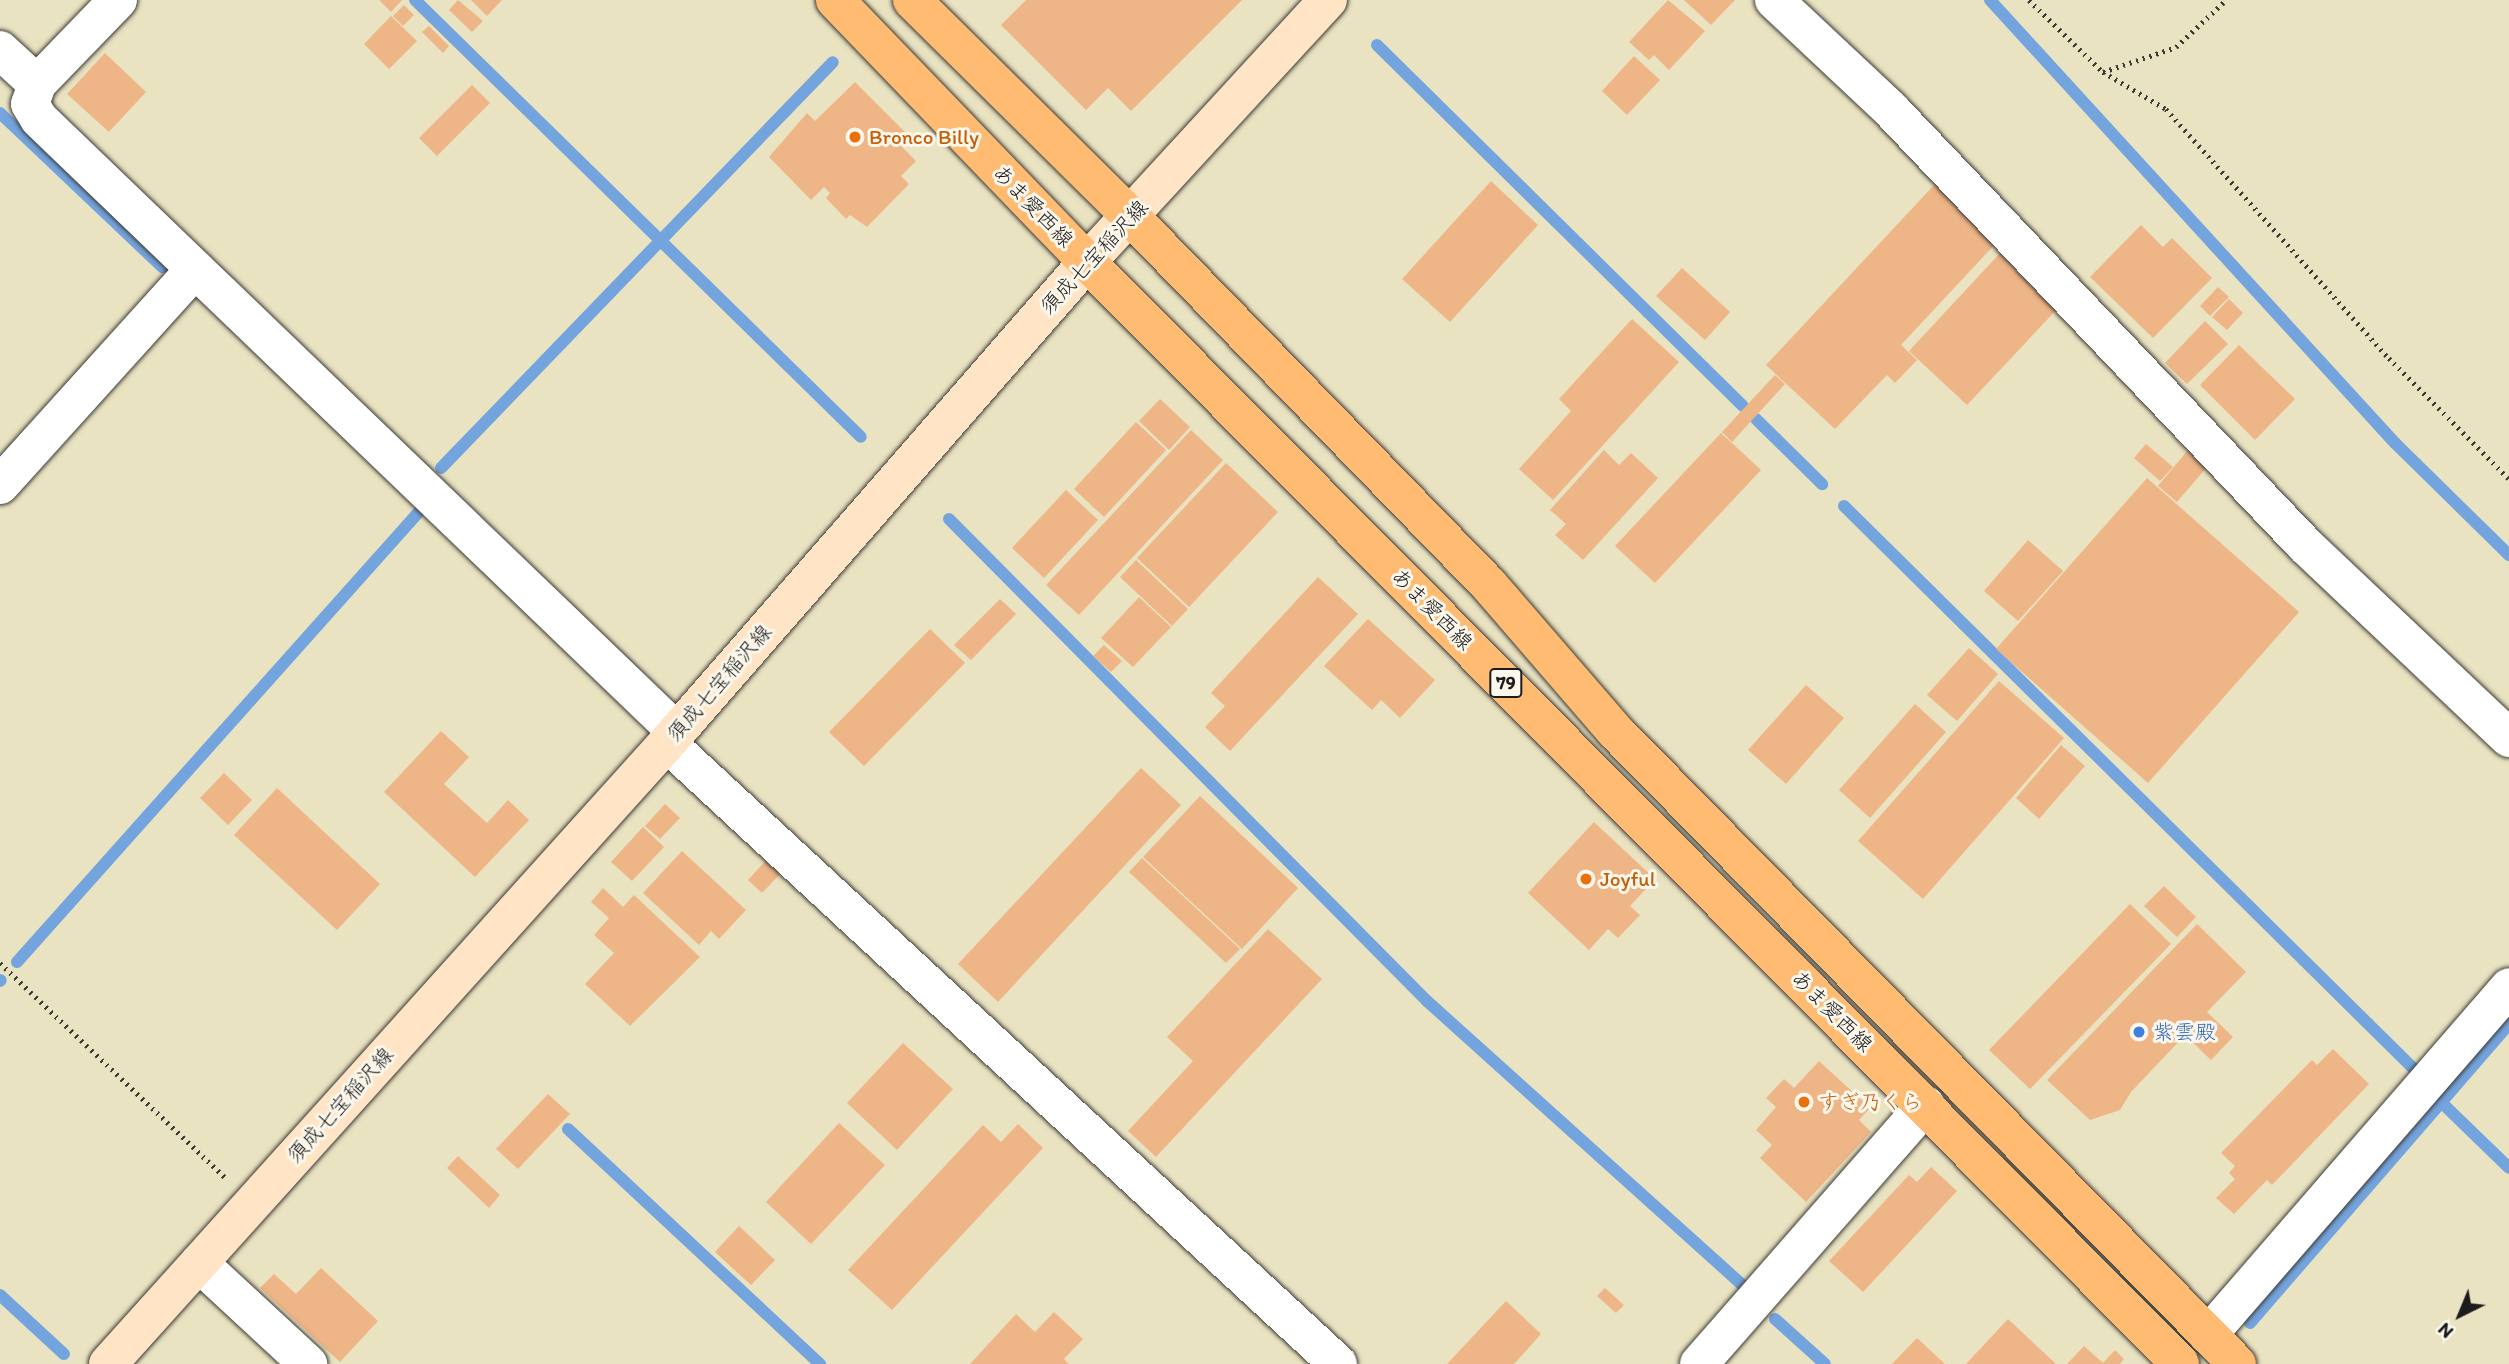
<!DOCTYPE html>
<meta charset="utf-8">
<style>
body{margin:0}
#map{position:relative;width:2509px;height:1364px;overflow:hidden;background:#eae3c2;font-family:Itim,"Klee One",sans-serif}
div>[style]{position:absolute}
.stream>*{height:12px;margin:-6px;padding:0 6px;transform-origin:6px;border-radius:6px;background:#74a4de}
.building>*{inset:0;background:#eeb587}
.path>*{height:4.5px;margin-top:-2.25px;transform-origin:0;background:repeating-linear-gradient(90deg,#3b3a35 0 2px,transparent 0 7px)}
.roads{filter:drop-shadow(0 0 2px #3b3a35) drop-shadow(0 0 2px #3b3a35)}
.minor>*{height:38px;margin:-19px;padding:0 19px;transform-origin:19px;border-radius:19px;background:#fff}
.secondary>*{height:38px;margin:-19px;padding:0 19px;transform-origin:19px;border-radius:19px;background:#ffe4c6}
.primary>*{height:38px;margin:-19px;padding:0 19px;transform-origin:19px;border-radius:19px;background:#febb71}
.dots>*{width:19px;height:19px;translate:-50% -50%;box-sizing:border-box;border:4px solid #fbf7ec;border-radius:50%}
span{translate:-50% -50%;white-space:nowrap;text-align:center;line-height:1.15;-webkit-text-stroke:6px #fbf7ec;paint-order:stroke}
.shield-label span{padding:2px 5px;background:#fbf7ec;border:2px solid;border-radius:5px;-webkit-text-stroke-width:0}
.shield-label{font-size:19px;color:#1c1c1c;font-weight:700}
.food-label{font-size:21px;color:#c56008}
.left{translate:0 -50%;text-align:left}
.street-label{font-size:21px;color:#1c1c1c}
.shop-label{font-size:21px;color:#366cbe}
.north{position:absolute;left:2425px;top:1280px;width:70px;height:70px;-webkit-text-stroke:5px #fbf7ec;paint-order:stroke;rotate:223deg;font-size:19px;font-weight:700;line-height:28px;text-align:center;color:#1c1c1c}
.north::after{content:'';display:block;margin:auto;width:24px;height:32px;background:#1c1c1c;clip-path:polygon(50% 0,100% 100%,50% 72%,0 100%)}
</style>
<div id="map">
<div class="stream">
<i style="left:415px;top:0;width:624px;rotate:44.42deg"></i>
<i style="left:1990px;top:0;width:600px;rotate:47.57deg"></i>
<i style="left:2395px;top:443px;width:160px;rotate:44.5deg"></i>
<i style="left:1377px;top:45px;width:514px;rotate:44.61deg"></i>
<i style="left:0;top:113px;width:224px;rotate:43.5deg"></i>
<i style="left:1756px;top:419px;width:93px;rotate:44.6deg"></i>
<i style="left:441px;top:468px;width:564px;rotate:-46.01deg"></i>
<i style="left:1844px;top:506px;width:800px;rotate:44.65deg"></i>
<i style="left:949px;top:519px;width:679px;rotate:45.24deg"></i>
<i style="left:1427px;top:1001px;width:424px;rotate:42deg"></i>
<i style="left:17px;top:962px;width:613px;rotate:-48.24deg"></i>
<i style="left:0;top:981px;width:1px;rotate:-45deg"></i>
<i style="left:2442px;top:1103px;width:93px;rotate:44.1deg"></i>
<i style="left:568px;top:1129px;width:345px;rotate:43deg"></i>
<i style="left:0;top:1295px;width:87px;rotate:42.7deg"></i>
<i style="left:1775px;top:1319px;width:67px;rotate:42deg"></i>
<i style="left:2250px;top:1323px;width:396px;rotate:-49.1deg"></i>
</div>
<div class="building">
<i style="clip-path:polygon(379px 0,402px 0,391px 12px)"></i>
<i style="clip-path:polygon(458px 0,483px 21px,472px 32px,449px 10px)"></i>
<i style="clip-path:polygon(471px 0,502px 0,487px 16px)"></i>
<i style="clip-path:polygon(1026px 0,1242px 0,1131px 111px,1108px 88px,1086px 110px,1001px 25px)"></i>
<i style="clip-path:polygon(1668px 0,1705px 31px,1669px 70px,1654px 55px,1649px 60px,1629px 42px)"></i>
<i style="clip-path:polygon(1684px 0,1735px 0,1711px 25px)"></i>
<i style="clip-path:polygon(404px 5px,414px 15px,403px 26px,393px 16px)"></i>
<i style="clip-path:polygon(391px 16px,417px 41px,389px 69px,364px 44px)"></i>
<i style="clip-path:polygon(429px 26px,449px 46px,443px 53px,422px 32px)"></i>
<i style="clip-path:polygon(105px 53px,146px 92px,109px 132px,67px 94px)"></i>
<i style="clip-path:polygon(1634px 56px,1660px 80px,1627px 115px,1602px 91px)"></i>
<i style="clip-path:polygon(855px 82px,910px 137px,901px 146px,916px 161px,901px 176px,909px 184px,867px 227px,850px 215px,846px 219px,826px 198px,830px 193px,824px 187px,811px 200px,769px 157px,807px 113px,815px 121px)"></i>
<i style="clip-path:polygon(472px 85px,490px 103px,437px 156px,419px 138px)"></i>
<i style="clip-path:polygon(1491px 181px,1538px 225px,1450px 322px,1402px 279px)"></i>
<i style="clip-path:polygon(1935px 184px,1997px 242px,1901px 345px,1917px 360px,1895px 383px,1887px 375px,1835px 429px,1766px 365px)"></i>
<i style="clip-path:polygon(2141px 225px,2163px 247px,2172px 238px,2212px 278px,2153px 338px,2090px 277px)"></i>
<i style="clip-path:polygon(2002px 251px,2060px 306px,1967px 405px,1909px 351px)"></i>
<i style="clip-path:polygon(1682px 268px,1730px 312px,1705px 340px,1656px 296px)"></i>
<i style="clip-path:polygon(2218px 287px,2229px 297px,2210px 316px,2200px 306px)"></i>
<i style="clip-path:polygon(2229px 299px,2243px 313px,2227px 330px,2212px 317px)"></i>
<i style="clip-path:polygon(1632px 319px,1679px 362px,1553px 500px,1519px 469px,1571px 411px,1559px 399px)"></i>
<i style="clip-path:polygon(2205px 321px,2228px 344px,2187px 384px,2165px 363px)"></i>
<i style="clip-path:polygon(2239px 345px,2295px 399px,2255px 440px,2200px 385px)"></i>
<i style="clip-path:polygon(1775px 375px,1785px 384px,1732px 442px,1722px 432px)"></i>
<i style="clip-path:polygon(1160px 399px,1190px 427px,1169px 450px,1139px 421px)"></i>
<i style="clip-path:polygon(1136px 422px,1166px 450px,1104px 517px,1074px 489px)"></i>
<i style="clip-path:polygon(1191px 430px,1223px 460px,1079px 615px,1046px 585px)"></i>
<i style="clip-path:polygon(1721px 433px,1761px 470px,1655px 583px,1615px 546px)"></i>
<i style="clip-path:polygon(2146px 444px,2173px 467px,2160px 481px,2134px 458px)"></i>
<i style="clip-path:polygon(1604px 450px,1619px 465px,1631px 453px,1658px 478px,1583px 560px,1555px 535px,1566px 524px,1550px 510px)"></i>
<i style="clip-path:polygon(2188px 450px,2207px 467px,2177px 502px,2158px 486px)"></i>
<i style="clip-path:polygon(1226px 463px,1278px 512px,1189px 607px,1137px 558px)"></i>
<i style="clip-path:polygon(2147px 478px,2299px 612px,2148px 783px,1996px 649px)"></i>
<i style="clip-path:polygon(1066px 490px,1098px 520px,1044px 578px,1012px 548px)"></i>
<i style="clip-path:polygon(2028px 540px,2063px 571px,2018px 621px,1984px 591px)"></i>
<i style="clip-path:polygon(1136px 560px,1188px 609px,1172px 626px,1120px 577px)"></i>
<i style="clip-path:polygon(1318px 577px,1358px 614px,1230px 751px,1205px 727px,1225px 706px,1211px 693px)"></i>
<i style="clip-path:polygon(1139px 597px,1171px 627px,1133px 667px,1101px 638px)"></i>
<i style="clip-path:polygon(1000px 599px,1016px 614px,971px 660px,954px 645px)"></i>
<i style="clip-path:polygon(1368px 619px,1435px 680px,1400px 718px,1381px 700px,1372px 710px,1324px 666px)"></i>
<i style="clip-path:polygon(930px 629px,965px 663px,864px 766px,829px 732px)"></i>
<i style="clip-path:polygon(1104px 645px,1122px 661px,1111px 672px,1093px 656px)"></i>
<i style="clip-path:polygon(1969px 648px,1998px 674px,1957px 721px,1927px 695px)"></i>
<i style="clip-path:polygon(1999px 681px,2064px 738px,1923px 899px,1858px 841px)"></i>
<i style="clip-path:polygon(1806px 685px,1844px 718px,1786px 784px,1748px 750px)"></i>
<i style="clip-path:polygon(1915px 704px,1946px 732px,1870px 818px,1839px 790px)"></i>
<i style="clip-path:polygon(441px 731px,469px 757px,444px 784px,487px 823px,508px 800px,529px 820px,475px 877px,384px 792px)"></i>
<i style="clip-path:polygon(2061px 745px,2085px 766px,2039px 819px,2016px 798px)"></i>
<i style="clip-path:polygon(1141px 768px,1181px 805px,998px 1002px,958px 964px)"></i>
<i style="clip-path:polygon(224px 773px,252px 800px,228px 825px,200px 798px)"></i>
<i style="clip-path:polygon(277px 788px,380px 884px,337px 930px,234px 835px)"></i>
<i style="clip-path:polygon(1200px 796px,1298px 888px,1242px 949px,1143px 857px)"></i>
<i style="clip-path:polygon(665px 804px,680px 818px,660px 839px,645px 826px)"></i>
<i style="clip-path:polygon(1594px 822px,1655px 879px,1630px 906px,1640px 915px,1618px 938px,1608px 929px,1589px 950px,1528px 893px)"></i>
<i style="clip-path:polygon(643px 827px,664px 847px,632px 881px,611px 862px)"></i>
<i style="clip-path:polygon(682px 851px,746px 910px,719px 939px,711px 931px,699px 945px,643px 893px)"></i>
<i style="clip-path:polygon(770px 856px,785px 869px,762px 893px,748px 880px)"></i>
<i style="clip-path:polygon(1142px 858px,1240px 949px,1226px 963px,1129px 872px)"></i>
<i style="clip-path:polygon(2164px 886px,2196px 917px,2177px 937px,2144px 906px)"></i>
<i style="clip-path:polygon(603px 888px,623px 907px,634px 895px,700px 957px,630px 1026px,585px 984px,614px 953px,594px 935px,609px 918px,591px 902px)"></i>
<i style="clip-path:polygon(2130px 904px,2171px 944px,2030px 1089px,1989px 1050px)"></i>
<i style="clip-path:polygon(2197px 924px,2246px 972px,2207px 1012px,2233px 1037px,2211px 1060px,2185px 1035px,2131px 1092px,2120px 1110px,2090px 1120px,2047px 1080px)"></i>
<i style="clip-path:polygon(1268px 929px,1322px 979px,1156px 1157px,1128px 1131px,1193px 1061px,1167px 1037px)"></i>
<i style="clip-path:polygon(903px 1043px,953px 1089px,897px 1150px,847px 1103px)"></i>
<i style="clip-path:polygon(2333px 1049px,2369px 1084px,2272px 1185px,2267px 1180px,2234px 1214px,2216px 1198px,2235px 1179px,2229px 1173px,2235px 1166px,2221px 1153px,2312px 1060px,2317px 1065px)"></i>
<i style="clip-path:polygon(1819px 1061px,1870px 1108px,1859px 1120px,1871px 1132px,1806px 1202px,1760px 1158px,1772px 1145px,1756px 1130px,1776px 1107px,1766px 1098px,1784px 1079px,1794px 1088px)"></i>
<i style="clip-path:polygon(548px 1094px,570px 1114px,518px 1169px,496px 1149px)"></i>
<i style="clip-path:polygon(839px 1123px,885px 1165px,811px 1244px,766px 1202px)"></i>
<i style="clip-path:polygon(1018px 1124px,1043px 1148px,892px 1310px,848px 1270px,983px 1125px,1001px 1142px)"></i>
<i style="clip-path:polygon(458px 1156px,500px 1195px,489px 1208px,447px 1168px)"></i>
<i style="clip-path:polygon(1931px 1167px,1957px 1191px,1863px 1292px,1829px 1261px,1909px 1175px,1917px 1182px)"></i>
<i style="clip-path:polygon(739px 1226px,775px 1260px,751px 1285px,715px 1252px)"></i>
<i style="clip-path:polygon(321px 1268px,378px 1321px,340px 1362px,260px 1288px,274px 1274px,296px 1294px)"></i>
<i style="clip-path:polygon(1605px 1288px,1624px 1305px,1616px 1313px,1597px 1296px)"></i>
<i style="clip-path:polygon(1506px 1301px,1541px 1334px,1514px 1364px,1447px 1364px)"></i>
<i style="clip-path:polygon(1054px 1312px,1083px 1339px,1064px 1359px,1069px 1364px,970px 1364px,1016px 1314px,1035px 1332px)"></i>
<i style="clip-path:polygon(2008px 1319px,2056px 1364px,1966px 1364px)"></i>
<i style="clip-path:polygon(1917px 1338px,1945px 1364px,1892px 1364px)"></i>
<i style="clip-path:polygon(2084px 1346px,2103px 1363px,2115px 1350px,2124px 1359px,2120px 1364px,2067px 1364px)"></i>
</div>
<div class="path">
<i style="left:2029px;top:0;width:103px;rotate:44.2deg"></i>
<i style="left:2103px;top:72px;width:73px;rotate:30.4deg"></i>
<i style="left:2166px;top:109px;width:334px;rotate:48.2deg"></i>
<i style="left:2389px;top:358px;width:170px;rotate:45.2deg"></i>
<i style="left:2103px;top:72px;width:77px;rotate:-18.9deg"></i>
<i style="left:2176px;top:47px;width:69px;rotate:-43.2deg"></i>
<i style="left:0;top:963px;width:311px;rotate:43.6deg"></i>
</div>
<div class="roads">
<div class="minor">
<i style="left:118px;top:0;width:117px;rotate:134deg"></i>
<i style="left:37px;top:84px;width:21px;rotate:109deg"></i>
<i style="left:30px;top:104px;width:17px;rotate:59deg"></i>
<i style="left:39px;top:119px;width:885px;rotate:43.86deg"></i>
<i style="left:1774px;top:0;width:161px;rotate:43.2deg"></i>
<i style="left:1891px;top:110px;width:601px;rotate:46.42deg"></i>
<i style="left:2305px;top:545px;width:281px;rotate:43.4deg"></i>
<i style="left:0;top:50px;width:50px;rotate:42.6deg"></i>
<i style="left:0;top:485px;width:291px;rotate:-47.9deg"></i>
<i style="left:667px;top:743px;width:914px;rotate:42.78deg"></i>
<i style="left:199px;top:1263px;width:149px;rotate:42.8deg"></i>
<i style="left:2208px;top:1335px;width:460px;rotate:-49.1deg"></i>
<i style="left:1699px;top:1364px;width:344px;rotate:-48.8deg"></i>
</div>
<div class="secondary">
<i style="left:108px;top:1364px;width:836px;rotate:-48.01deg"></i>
<i style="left:667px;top:743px;width:639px;rotate:-48.87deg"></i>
<i style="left:1087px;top:262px;width:356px;rotate:-47.4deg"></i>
</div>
<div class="primary">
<i style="left:835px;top:0;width:364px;rotate:46.1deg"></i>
<i style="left:1087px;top:262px;width:1552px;rotate:45.23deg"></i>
<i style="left:912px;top:0;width:308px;rotate:44.7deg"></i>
<i style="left:1131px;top:217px;width:513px;rotate:45.79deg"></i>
<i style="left:1489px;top:585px;width:194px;rotate:49.2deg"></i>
<i style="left:1616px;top:732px;width:886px;rotate:45.5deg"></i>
</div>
</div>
<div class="dots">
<i style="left:855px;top:137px;background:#e8710a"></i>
<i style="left:1586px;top:879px;background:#e8710a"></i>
<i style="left:2139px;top:1032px;background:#3f7fe0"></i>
<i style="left:1804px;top:1102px;background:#e8710a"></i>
</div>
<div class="shield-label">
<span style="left:1506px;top:683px">79</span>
</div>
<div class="food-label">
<span class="left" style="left:869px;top:137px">Bronco Billy</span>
<span class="left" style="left:1600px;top:879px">Joyful</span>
<span class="left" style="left:1818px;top:1102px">すぎ乃くら</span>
</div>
<div class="street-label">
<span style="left:1033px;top:206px;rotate:46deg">あま愛西線</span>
<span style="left:1094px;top:257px;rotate:-47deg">須成七宝稲沢線</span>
<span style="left:1432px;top:609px;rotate:45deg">あま愛西線</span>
<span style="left:719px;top:683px;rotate:-49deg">須成七宝稲沢線</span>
<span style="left:1832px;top:1011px;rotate:45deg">あま愛西線</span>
<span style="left:340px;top:1105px;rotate:-48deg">須成七宝稲沢線</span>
</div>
<div class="shop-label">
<span class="left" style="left:2153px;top:1032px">紫雲殿</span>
</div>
<div class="north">N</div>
</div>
